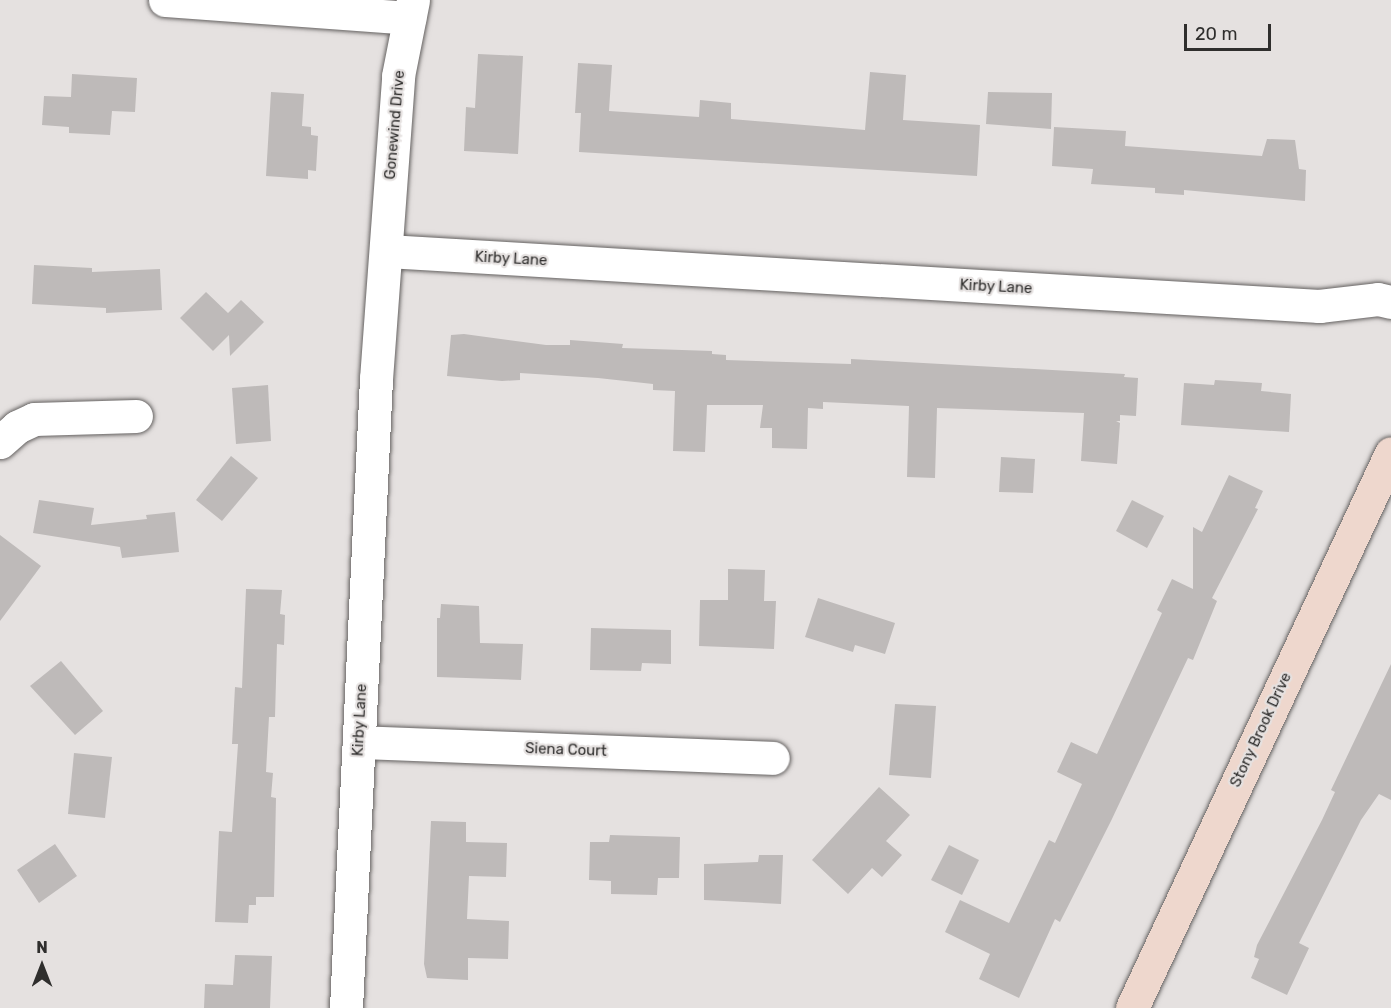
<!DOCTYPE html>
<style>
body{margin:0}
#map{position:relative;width:1391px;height:1008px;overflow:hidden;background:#e5e1e0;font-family:Rubik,sans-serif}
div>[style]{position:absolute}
.building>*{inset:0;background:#bebab9}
.roads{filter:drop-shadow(0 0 2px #656261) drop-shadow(0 0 2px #656261)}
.street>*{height:33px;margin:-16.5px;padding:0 16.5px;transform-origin:16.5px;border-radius:16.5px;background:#fff}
.secondary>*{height:33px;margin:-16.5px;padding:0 16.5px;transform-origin:16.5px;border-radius:16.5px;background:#eed7cd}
span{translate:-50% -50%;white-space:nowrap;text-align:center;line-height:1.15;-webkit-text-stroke:4.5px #e5e1e0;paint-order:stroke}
.street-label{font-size:15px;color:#2f2e2d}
.north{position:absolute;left:12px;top:936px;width:60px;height:60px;-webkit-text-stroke:4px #e5e1e0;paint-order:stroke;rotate:0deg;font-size:16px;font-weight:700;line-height:24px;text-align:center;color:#2f2e2d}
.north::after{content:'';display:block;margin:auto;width:21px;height:27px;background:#2f2e2d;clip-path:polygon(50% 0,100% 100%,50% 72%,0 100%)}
.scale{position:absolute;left:1184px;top:24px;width:87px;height:27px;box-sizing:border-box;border:3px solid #2f2e2d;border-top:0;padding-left:8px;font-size:18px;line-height:21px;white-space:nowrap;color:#2f2e2d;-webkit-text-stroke:4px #e5e1e0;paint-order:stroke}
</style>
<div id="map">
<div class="building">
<i style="clip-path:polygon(478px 54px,523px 56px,518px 154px,464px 151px,466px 107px,475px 108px)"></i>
<i style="clip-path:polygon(578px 63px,612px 65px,609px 111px,699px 117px,700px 100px,731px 103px,731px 119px,865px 130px,870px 72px,906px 75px,903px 120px,980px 125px,977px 176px,579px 152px,581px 113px,575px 113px)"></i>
<i style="clip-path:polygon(72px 74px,137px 78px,135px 112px,112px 111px,110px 135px,69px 133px,69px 127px,42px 125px,44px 96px,71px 97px)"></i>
<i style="clip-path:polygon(271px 92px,304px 94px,302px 126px,311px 127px,311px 135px,318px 136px,316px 171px,308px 170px,308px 179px,266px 176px)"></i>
<i style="clip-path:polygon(988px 92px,1052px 93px,1051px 129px,986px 124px)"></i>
<i style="clip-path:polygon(1054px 127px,1126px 131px,1125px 146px,1262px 156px,1267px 139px,1295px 140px,1299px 169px,1306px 170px,1305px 201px,1184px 190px,1184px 195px,1155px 193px,1155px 188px,1091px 184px,1093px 169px,1052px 166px)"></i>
<i style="clip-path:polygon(34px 265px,92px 268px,92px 272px,160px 269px,162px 310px,106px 313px,106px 308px,32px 304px)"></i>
<i style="clip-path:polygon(206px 292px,228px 313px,241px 300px,264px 322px,230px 356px,229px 335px,213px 351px,180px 318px)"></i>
<i style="clip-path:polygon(464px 334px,546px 345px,570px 345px,570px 340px,623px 344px,622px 348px,712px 351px,712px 354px,726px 355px,726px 360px,851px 364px,851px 359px,1125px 374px,1124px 377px,1138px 378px,1136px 416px,1120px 415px,1120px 421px,1116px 421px,1120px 423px,1117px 464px,1081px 461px,1084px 413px,937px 408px,935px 478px,907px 477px,909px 406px,823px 402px,823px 409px,808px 408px,807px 449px,772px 448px,772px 428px,760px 428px,763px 405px,707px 405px,705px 452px,673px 451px,675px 391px,653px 390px,653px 384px,598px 378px,520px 373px,520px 380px,502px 381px,447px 376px,451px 335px)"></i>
<i style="clip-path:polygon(1215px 380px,1262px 383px,1261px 391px,1291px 394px,1289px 432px,1181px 425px,1184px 383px,1214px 385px)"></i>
<i style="clip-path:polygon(268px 385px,271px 441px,236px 444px,232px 388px)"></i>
<i style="clip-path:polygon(231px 456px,258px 478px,222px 521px,196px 500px)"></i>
<i style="clip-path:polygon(1001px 457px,1035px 459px,1033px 493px,999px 492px)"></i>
<i style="clip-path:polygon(1229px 475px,1263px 491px,1255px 508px,1258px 509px,1212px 598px,1217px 601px,1193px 660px,1188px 658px,1111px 821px,1060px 922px,1055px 919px,1019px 998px,979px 979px,990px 954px,945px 932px,960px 900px,1009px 923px,1049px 840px,1055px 843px,1082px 784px,1057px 772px,1071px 742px,1097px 754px,1162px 613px,1157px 610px,1172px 579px,1193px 589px,1193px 527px,1202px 532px)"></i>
<i style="clip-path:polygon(39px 500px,94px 508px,91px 525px,147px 519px,146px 515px,175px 512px,179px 552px,122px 558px,120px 547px,33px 533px)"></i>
<i style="clip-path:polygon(1132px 500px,1164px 516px,1147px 548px,1116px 531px)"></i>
<i style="clip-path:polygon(0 535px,41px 566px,0 621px)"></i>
<i style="clip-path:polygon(728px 569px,765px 570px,764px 601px,776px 601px,774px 649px,699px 646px,700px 600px,728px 600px)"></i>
<i style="clip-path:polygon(246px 589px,282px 590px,280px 614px,285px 615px,284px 645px,277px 644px,275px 717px,269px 717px,266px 772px,273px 773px,271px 797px,276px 798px,274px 897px,256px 897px,256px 905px,249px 905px,248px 923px,215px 922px,219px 831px,232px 832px,238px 744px,232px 744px,235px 687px,242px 688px)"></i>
<i style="clip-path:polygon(818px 598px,895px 623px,885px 654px,855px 645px,853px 652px,805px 637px)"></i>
<i style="clip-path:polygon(441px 604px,479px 606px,480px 643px,523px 644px,521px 680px,437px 677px,437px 618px,440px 618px)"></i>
<i style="clip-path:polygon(591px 628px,671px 630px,671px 664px,642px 663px,641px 671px,590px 670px)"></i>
<i style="clip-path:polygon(61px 661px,103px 711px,75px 735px,30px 686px)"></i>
<i style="clip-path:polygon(1391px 664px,1391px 800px,1379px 794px,1361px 820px,1299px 943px,1309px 948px,1287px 995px,1251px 978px,1259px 959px,1254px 957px,1257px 945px,1322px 820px,1335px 792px,1331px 790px)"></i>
<i style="clip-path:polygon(895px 704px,936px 706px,931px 778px,889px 775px)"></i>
<i style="clip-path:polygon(74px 753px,112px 757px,105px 818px,68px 814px)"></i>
<i style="clip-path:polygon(879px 787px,910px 815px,886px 841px,902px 855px,882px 877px,872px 868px,848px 894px,812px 860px)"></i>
<i style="clip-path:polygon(431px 821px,466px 822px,466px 842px,507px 843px,506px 877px,469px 876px,467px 919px,509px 921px,508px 959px,468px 958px,468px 980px,427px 978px,424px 964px)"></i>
<i style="clip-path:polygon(610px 835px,680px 837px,679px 878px,658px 878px,657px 895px,611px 894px,611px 881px,589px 880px,590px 842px,609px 842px)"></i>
<i style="clip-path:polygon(55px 844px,77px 876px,39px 903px,17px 870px)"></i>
<i style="clip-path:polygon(949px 845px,979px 860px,962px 895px,931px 880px)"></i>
<i style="clip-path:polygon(759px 855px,783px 855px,781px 904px,704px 900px,704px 864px,758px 862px)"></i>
<i style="clip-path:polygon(235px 955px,272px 956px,270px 1008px,204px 1008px,205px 984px,233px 985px)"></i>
</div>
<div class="roads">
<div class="street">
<i style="left:165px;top:0;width:245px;rotate:4.2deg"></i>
<i style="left:387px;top:251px;width:934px;rotate:3.38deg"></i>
<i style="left:1319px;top:306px;width:59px;rotate:-6.8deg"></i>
<i style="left:1378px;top:299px;width:13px;rotate:13deg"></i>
<i style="left:0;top:442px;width:23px;rotate:-41deg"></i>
<i style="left:17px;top:427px;width:19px;rotate:-25deg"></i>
<i style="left:34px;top:419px;width:102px;rotate:-1.7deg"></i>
<i style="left:359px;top:742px;width:414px;rotate:2.2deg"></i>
<i style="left:346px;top:1008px;width:630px;rotate:-87.27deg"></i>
<i style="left:376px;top:379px;width:304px;rotate:-85.8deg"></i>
<i style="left:398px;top:76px;width:77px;rotate:-78.8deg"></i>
</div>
<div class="secondary">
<i style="left:1132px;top:1008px;width:612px;rotate:-64.98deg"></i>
</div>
</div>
<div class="street-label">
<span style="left:395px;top:125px;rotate:-85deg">Gonewind Drive</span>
<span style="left:511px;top:259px;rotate:3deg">Kirby Lane</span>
<span style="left:996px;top:287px;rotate:3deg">Kirby Lane</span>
<span style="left:360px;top:720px;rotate:-87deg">Kirby Lane</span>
<span style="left:1261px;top:730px;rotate:-65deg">Stony Brook Drive</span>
<span style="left:566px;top:750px;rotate:2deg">Siena Court</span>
</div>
<div class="north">N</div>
<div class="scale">20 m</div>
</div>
